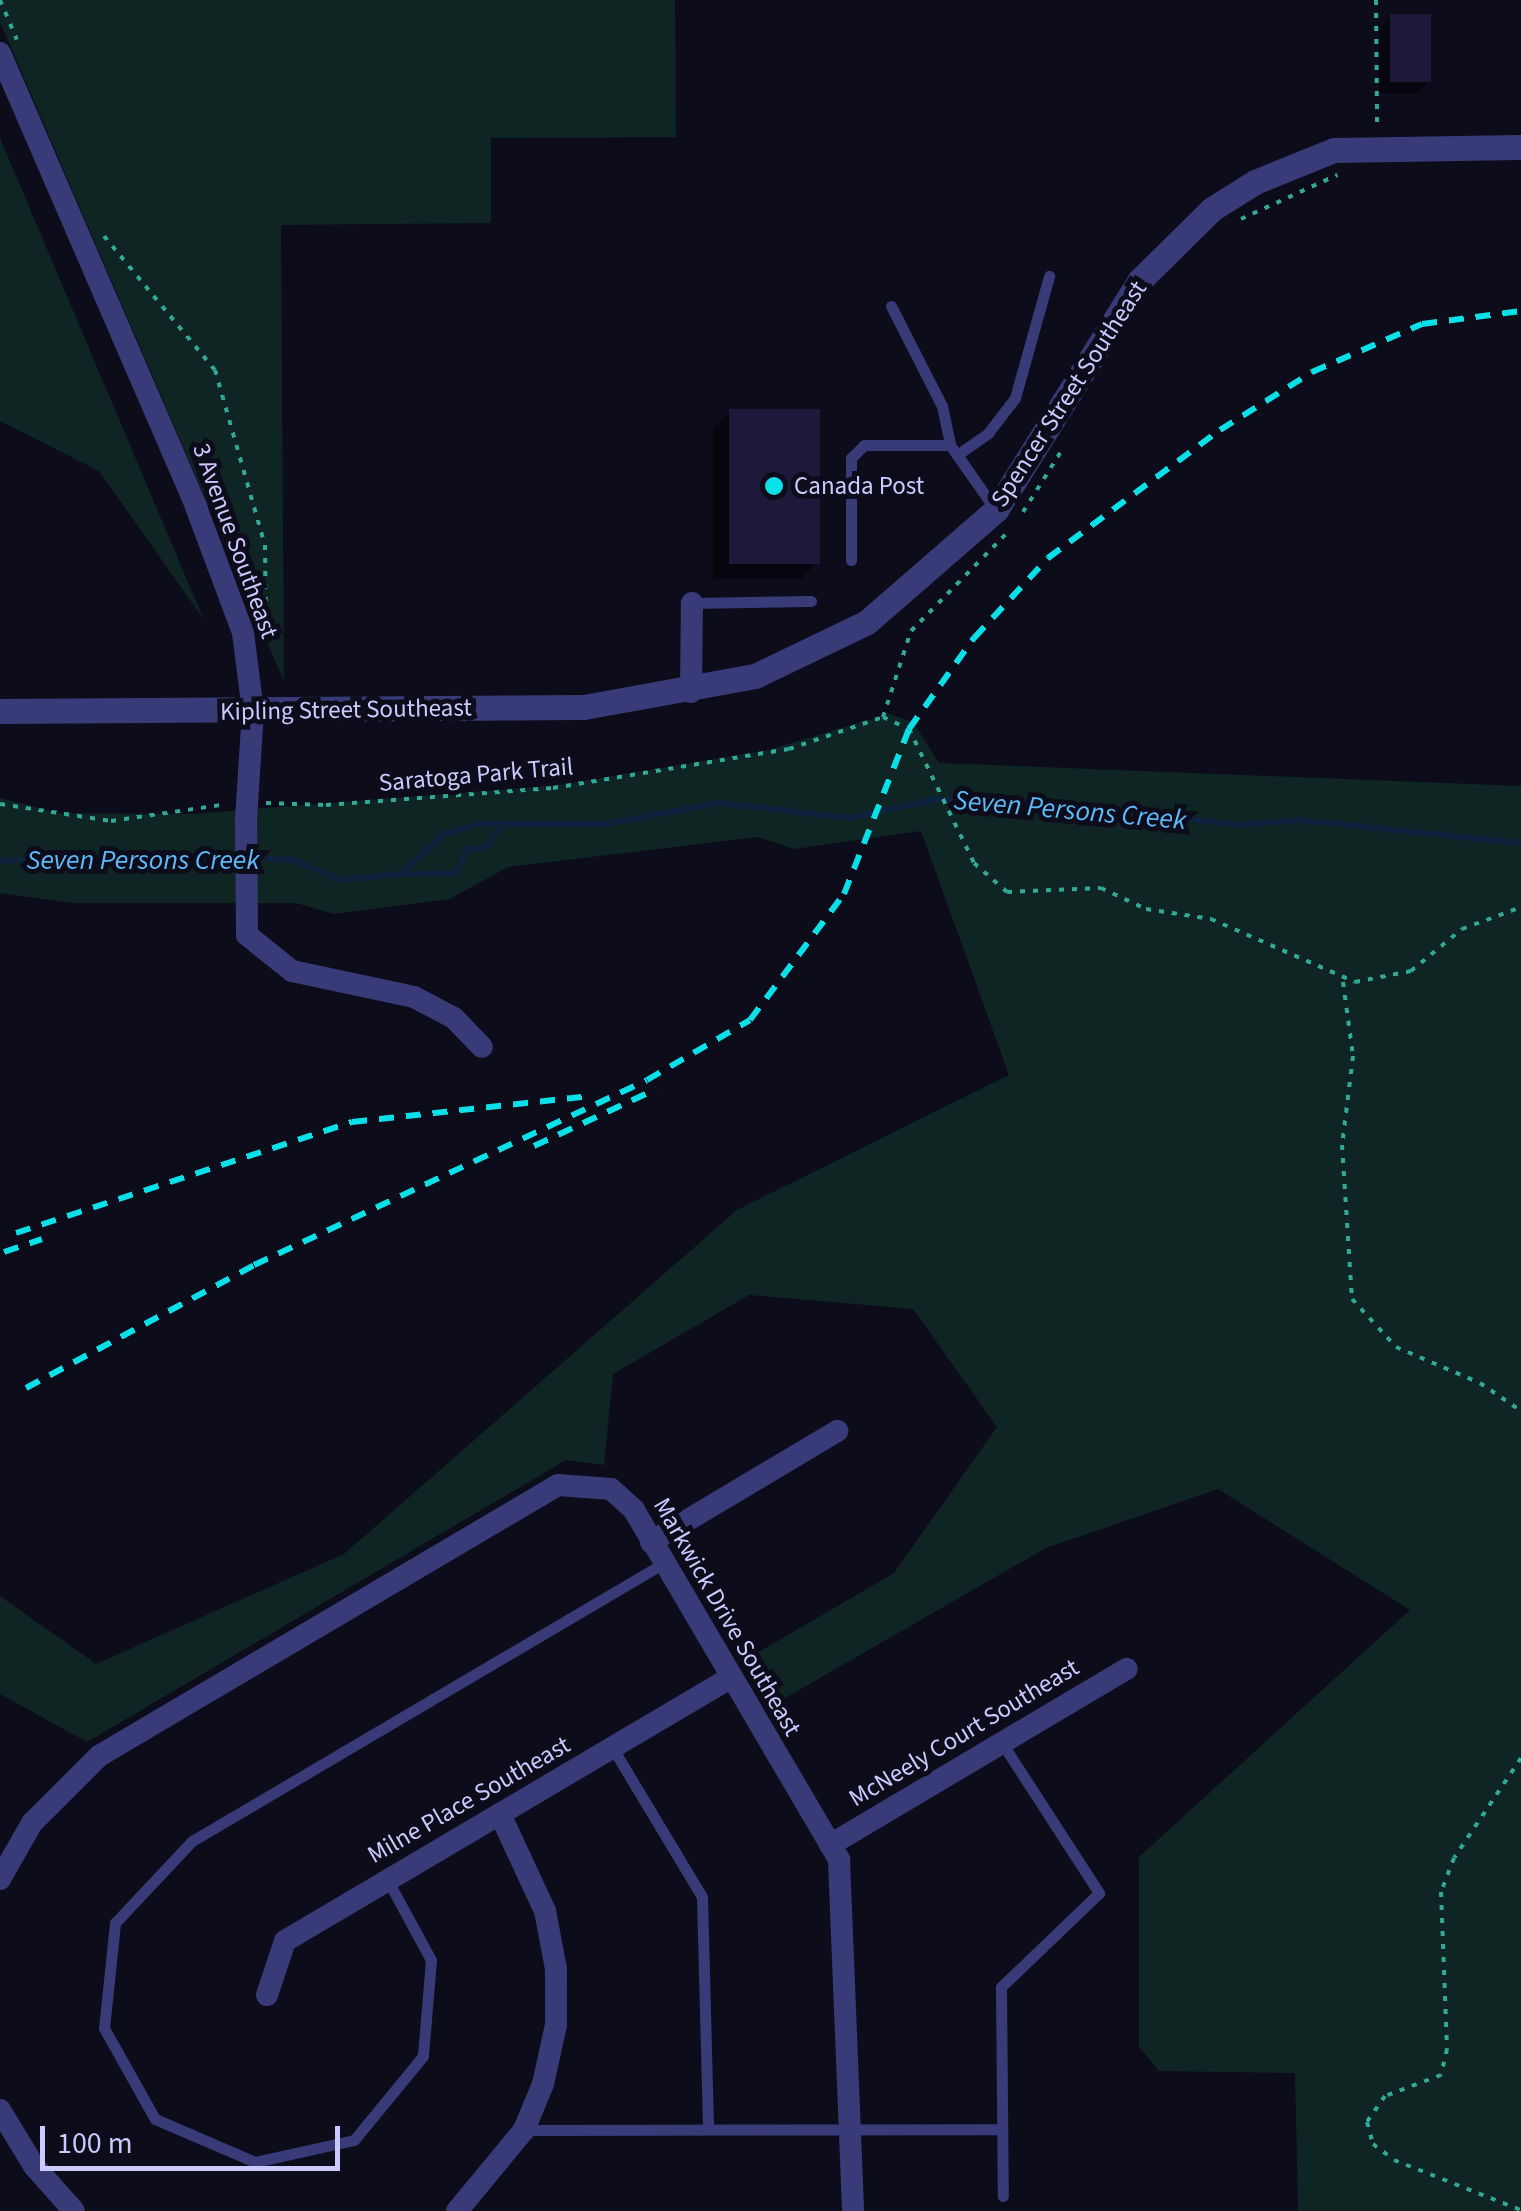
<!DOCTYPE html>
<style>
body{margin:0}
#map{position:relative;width:1521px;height:2211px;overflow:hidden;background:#0d0c1b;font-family:"Source Sans 3",sans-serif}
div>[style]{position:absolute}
.green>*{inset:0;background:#0f2523}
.shadow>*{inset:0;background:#0007}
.stream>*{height:6px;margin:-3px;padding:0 3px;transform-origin:3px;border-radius:3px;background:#0d233e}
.building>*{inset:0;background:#1e193b}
.path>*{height:4px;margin-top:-2px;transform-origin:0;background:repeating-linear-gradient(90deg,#32a899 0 5px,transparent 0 13px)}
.service>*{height:11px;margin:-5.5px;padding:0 5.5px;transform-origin:5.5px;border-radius:5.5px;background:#393b78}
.minor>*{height:22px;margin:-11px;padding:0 11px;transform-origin:11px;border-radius:11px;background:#393b78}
.tertiary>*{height:25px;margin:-12.5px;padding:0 12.5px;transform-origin:12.5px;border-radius:12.5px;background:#393b78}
.rail>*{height:6px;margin-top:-3px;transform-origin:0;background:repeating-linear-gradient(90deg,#0ae0e7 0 15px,transparent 0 27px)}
.dots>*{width:28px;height:28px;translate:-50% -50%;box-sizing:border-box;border:5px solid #0d0c1b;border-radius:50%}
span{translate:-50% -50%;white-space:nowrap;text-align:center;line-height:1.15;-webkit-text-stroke:10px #0d0c1b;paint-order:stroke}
.street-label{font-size:25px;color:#cbc9fd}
.poi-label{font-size:25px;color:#cbc9fd}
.left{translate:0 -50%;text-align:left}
.water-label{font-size:28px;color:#5cbaf8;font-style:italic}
.scale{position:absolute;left:40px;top:2126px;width:300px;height:45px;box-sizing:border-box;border:5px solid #cbc9fd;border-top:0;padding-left:12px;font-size:30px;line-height:35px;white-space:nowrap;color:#cbc9fd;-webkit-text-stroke:8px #0d0c1b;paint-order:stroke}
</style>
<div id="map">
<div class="green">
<i style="clip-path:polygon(0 0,675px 0,676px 137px,491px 138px,491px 223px,281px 225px,284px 681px,0 22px)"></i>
<i style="clip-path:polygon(0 138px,204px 620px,99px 471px,0 421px)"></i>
<i style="clip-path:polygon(889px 714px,913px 722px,939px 763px,1521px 786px,1521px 2211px,1298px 2211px,1295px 2073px,1159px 2071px,1139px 2047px,1139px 1857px,1410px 1610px,1218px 1489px,1046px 1548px,773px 1705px,745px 1660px,894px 1573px,997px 1427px,913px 1309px,749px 1295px,613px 1374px,604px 1465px,566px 1460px,87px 1742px,0 1694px,0 1596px,96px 1664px,344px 1554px,737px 1210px,1009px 1075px,921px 831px,794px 849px,758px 837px,508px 867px,450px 899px,334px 914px,296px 903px,71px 903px,0 893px,0 798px,57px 813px,192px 814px,560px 785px,768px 750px)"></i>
</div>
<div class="shadow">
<i style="clip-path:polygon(1391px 16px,1429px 81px,1417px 93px,1379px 93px,1379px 29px)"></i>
<i style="clip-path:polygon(730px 412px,817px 562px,801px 579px,713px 579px,713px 428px)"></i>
</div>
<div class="stream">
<i style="left:0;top:861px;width:156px;rotate:-2.6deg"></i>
<i style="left:156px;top:854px;width:138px;rotate:2.5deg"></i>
<i style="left:294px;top:860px;width:50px;rotate:23.5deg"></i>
<i style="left:340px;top:880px;width:61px;rotate:-5.6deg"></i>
<i style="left:401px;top:874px;width:59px;rotate:-42.9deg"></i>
<i style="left:444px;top:834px;width:36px;rotate:-16deg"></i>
<i style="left:479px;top:824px;width:126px"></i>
<i style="left:605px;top:824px;width:115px;rotate:-10.5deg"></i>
<i style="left:718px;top:803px;width:133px;rotate:6.5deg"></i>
<i style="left:850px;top:818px;width:89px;rotate:-12.3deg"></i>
<i style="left:937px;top:799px;width:127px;rotate:2.3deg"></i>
<i style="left:1064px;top:804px;width:175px;rotate:6.9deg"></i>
<i style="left:1238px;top:825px;width:60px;rotate:-4.8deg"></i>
<i style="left:1298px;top:820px;width:224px;rotate:5.9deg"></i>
<i style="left:403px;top:874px;width:53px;rotate:-1.1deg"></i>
<i style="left:456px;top:873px;width:26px;rotate:-65deg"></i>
<i style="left:467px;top:849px;width:18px;rotate:-6deg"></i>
<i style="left:485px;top:847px;width:28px;rotate:-52deg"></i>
</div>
<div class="building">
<i style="clip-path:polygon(1390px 14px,1431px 14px,1431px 82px,1390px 82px)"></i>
<i style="clip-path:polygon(729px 409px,820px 409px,820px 564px,729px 564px)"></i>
</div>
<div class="path">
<i style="left:0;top:0;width:43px;rotate:67deg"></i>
<i style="left:1376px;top:0;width:125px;rotate:89.5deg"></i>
<i style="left:1241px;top:219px;width:106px;rotate:-24.6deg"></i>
<i style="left:104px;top:236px;width:174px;rotate:50.4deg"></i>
<i style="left:215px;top:370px;width:182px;rotate:74.1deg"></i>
<i style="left:265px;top:545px;width:93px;rotate:89.4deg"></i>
<i style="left:1023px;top:512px;width:70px;rotate:-57.9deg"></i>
<i style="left:883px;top:717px;width:90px;rotate:-72deg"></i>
<i style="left:911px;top:631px;width:139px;rotate:-45.6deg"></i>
<i style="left:266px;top:803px;width:60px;rotate:1.9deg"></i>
<i style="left:326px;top:805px;width:228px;rotate:-4.3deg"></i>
<i style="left:553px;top:788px;width:239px;rotate:-9.4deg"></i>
<i style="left:789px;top:749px;width:99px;rotate:-18.8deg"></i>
<i style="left:883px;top:717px;width:29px;rotate:25deg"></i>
<i style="left:909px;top:729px;width:149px;rotate:64.1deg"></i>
<i style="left:974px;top:863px;width:44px;rotate:41.3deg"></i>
<i style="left:1007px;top:892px;width:94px;rotate:-2.4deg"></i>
<i style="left:1101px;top:888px;width:50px;rotate:25deg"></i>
<i style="left:1146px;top:909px;width:66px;rotate:8.7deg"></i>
<i style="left:1211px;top:919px;width:157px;rotate:23.6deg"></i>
<i style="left:1355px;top:982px;width:57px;rotate:-11.1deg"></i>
<i style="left:1411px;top:971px;width:66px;rotate:-39.5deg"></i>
<i style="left:1462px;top:929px;width:63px;rotate:-20.4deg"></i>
<i style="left:0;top:804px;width:112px;rotate:8.7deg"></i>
<i style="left:111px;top:821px;width:117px;rotate:-8.3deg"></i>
<i style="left:1343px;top:982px;width:75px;rotate:82.3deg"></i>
<i style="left:1353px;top:1056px;width:90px;rotate:97deg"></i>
<i style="left:1342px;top:1145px;width:154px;rotate:86.3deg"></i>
<i style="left:1352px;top:1299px;width:65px;rotate:47.5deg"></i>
<i style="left:1396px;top:1347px;width:91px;rotate:23.2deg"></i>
<i style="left:1480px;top:1383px;width:50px;rotate:34.3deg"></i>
<i style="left:1521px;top:1758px;width:120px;rotate:123.8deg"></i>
<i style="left:1454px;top:1858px;width:36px;rotate:111deg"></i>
<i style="left:1441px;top:1892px;width:157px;rotate:87.8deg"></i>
<i style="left:1447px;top:2049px;width:27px;rotate:103deg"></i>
<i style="left:1441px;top:2075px;width:60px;rotate:159.4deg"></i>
<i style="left:1385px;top:2096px;width:32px;rotate:125deg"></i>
<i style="left:1367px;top:2122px;width:23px;rotate:75deg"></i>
<i style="left:1373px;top:2144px;width:26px;rotate:37deg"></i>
<i style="left:1394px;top:2160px;width:136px;rotate:21.5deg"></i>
</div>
<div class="service">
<i style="left:891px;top:306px;width:112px;rotate:63deg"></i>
<i style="left:942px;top:406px;width:40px;rotate:78deg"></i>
<i style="left:950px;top:445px;width:78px;rotate:54.9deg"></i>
<i style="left:957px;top:455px;width:38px;rotate:-35deg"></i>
<i style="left:988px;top:433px;width:44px;rotate:-52.4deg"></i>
<i style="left:1015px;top:398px;width:127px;rotate:-74.4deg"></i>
<i style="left:851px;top:560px;width:102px;rotate:-90deg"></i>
<i style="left:851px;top:458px;width:18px;rotate:-45deg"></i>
<i style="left:864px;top:445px;width:86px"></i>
<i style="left:692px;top:603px;width:119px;rotate:-1deg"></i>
<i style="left:1002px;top:1743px;width:179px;rotate:57.1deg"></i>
<i style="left:1099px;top:1893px;width:136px;rotate:136.2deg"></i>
<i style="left:1001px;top:1987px;width:209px;rotate:89.5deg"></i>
<i style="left:612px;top:1747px;width:175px;rotate:59deg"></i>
<i style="left:702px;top:1897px;width:232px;rotate:88.5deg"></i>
<i style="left:387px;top:1879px;width:92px;rotate:61.5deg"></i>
<i style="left:431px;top:1960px;width:96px;rotate:94.8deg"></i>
<i style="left:423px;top:2056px;width:109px;rotate:129.4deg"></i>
<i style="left:354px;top:2140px;width:101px;rotate:167.5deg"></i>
<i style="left:255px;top:2162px;width:109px;rotate:-156.7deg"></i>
<i style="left:155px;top:2119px;width:104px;rotate:-119.3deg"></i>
<i style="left:104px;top:2028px;width:106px;rotate:-84deg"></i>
<i style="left:115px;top:1923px;width:112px;rotate:-46.8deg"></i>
<i style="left:192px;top:1841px;width:548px;rotate:-30.5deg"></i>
<i style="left:524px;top:2130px;width:478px;rotate:-0.1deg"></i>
</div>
<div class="minor">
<i style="left:0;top:53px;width:495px;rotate:66.6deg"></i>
<i style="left:196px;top:507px;width:134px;rotate:69.5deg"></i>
<i style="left:243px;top:633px;width:79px;rotate:82.7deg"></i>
<i style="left:253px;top:711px;width:108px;rotate:93.7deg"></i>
<i style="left:246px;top:819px;width:116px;rotate:89.5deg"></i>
<i style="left:247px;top:935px;width:58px;rotate:38.7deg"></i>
<i style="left:292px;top:971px;width:125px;rotate:12deg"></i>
<i style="left:414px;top:997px;width:45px;rotate:27.7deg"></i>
<i style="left:454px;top:1018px;width:40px;rotate:46deg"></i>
<i style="left:691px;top:692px;width:89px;rotate:-89.4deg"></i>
<i style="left:651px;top:1542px;width:217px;rotate:-30.8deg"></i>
<i style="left:830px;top:1845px;width:345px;rotate:-30.7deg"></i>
<i style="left:0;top:1879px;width:64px;rotate:-60.3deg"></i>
<i style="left:32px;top:1823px;width:95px;rotate:-45deg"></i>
<i style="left:99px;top:1756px;width:533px;rotate:-30.56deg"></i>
<i style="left:558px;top:1485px;width:53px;rotate:4.3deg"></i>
<i style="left:611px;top:1489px;width:31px;rotate:42deg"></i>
<i style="left:634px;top:1510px;width:406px;rotate:59.6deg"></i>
<i style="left:839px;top:1860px;width:351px;rotate:87.7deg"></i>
<i style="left:267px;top:1995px;width:57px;rotate:-71.6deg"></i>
<i style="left:285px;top:1941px;width:517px;rotate:-30.58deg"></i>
<i style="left:0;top:2110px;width:66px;rotate:58.7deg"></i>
<i style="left:34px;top:2166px;width:60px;rotate:48.4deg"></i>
<i style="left:457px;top:2211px;width:105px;rotate:-50.4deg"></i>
<i style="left:524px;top:2130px;width:50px;rotate:-67.6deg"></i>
<i style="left:543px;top:2084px;width:60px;rotate:-77.6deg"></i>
<i style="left:556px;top:2025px;width:56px;rotate:-90deg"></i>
<i style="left:556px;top:1969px;width:59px;rotate:-100.7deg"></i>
<i style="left:545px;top:1911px;width:107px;rotate:-114.9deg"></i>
</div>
<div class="tertiary">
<i style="left:0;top:711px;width:584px;rotate:-0.39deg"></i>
<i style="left:584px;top:707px;width:174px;rotate:-10.3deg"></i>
<i style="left:755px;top:676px;width:124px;rotate:-25.7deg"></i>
<i style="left:867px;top:622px;width:171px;rotate:-41deg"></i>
<i style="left:996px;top:510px;width:270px;rotate:-58deg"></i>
<i style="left:1139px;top:281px;width:103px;rotate:-44.6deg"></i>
<i style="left:1212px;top:209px;width:51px;rotate:-32.1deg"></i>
<i style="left:1255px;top:182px;width:85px;rotate:-22.1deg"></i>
<i style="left:1334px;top:150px;width:187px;rotate:-0.9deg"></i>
</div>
<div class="rail">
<i style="left:534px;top:1146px;width:135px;rotate:-25deg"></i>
<i style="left:16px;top:1233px;width:354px;rotate:-18.3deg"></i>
<i style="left:352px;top:1122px;width:233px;rotate:-6.2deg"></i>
<i style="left:4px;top:1252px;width:40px;rotate:-18.9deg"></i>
<i style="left:26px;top:1388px;width:259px;rotate:-28.3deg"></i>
<i style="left:254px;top:1265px;width:434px;rotate:-25.2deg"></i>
<i style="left:647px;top:1080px;width:119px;rotate:-30.2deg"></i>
<i style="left:750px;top:1020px;width:157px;rotate:-53.3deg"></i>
<i style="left:844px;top:894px;width:177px;rotate:-68.5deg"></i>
<i style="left:909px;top:729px;width:112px;rotate:-54.5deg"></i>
<i style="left:974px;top:638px;width:109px;rotate:-47.2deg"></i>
<i style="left:1048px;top:558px;width:214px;rotate:-36.7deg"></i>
<i style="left:1220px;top:430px;width:109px;rotate:-32.2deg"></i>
<i style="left:1312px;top:372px;width:120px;rotate:-23.6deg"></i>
<i style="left:1422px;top:324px;width:100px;rotate:-7.5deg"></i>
</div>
<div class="dots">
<i style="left:774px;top:486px;background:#0ae0e7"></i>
</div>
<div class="street-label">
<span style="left:1069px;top:394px;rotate:-57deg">Spencer Street Southeast</span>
<span style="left:235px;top:541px;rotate:70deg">3 Avenue Southeast</span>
<span style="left:346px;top:710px;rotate:-1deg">Kipling Street Southeast</span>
<span style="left:476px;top:775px;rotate:-5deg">Saratoga Park Trail</span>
<span style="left:727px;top:1617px;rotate:60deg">Markwick Drive Southeast</span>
<span style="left:964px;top:1733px;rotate:-31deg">McNeely Court Southeast</span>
<span style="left:469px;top:1800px;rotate:-30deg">Milne Place Southeast</span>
</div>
<div class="poi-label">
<span class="left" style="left:794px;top:486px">Canada Post</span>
</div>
<div class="water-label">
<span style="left:1070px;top:810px;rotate:5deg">Seven Persons Creek</span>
<span style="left:143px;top:860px">Seven Persons Creek</span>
</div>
<div class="scale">100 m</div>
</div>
